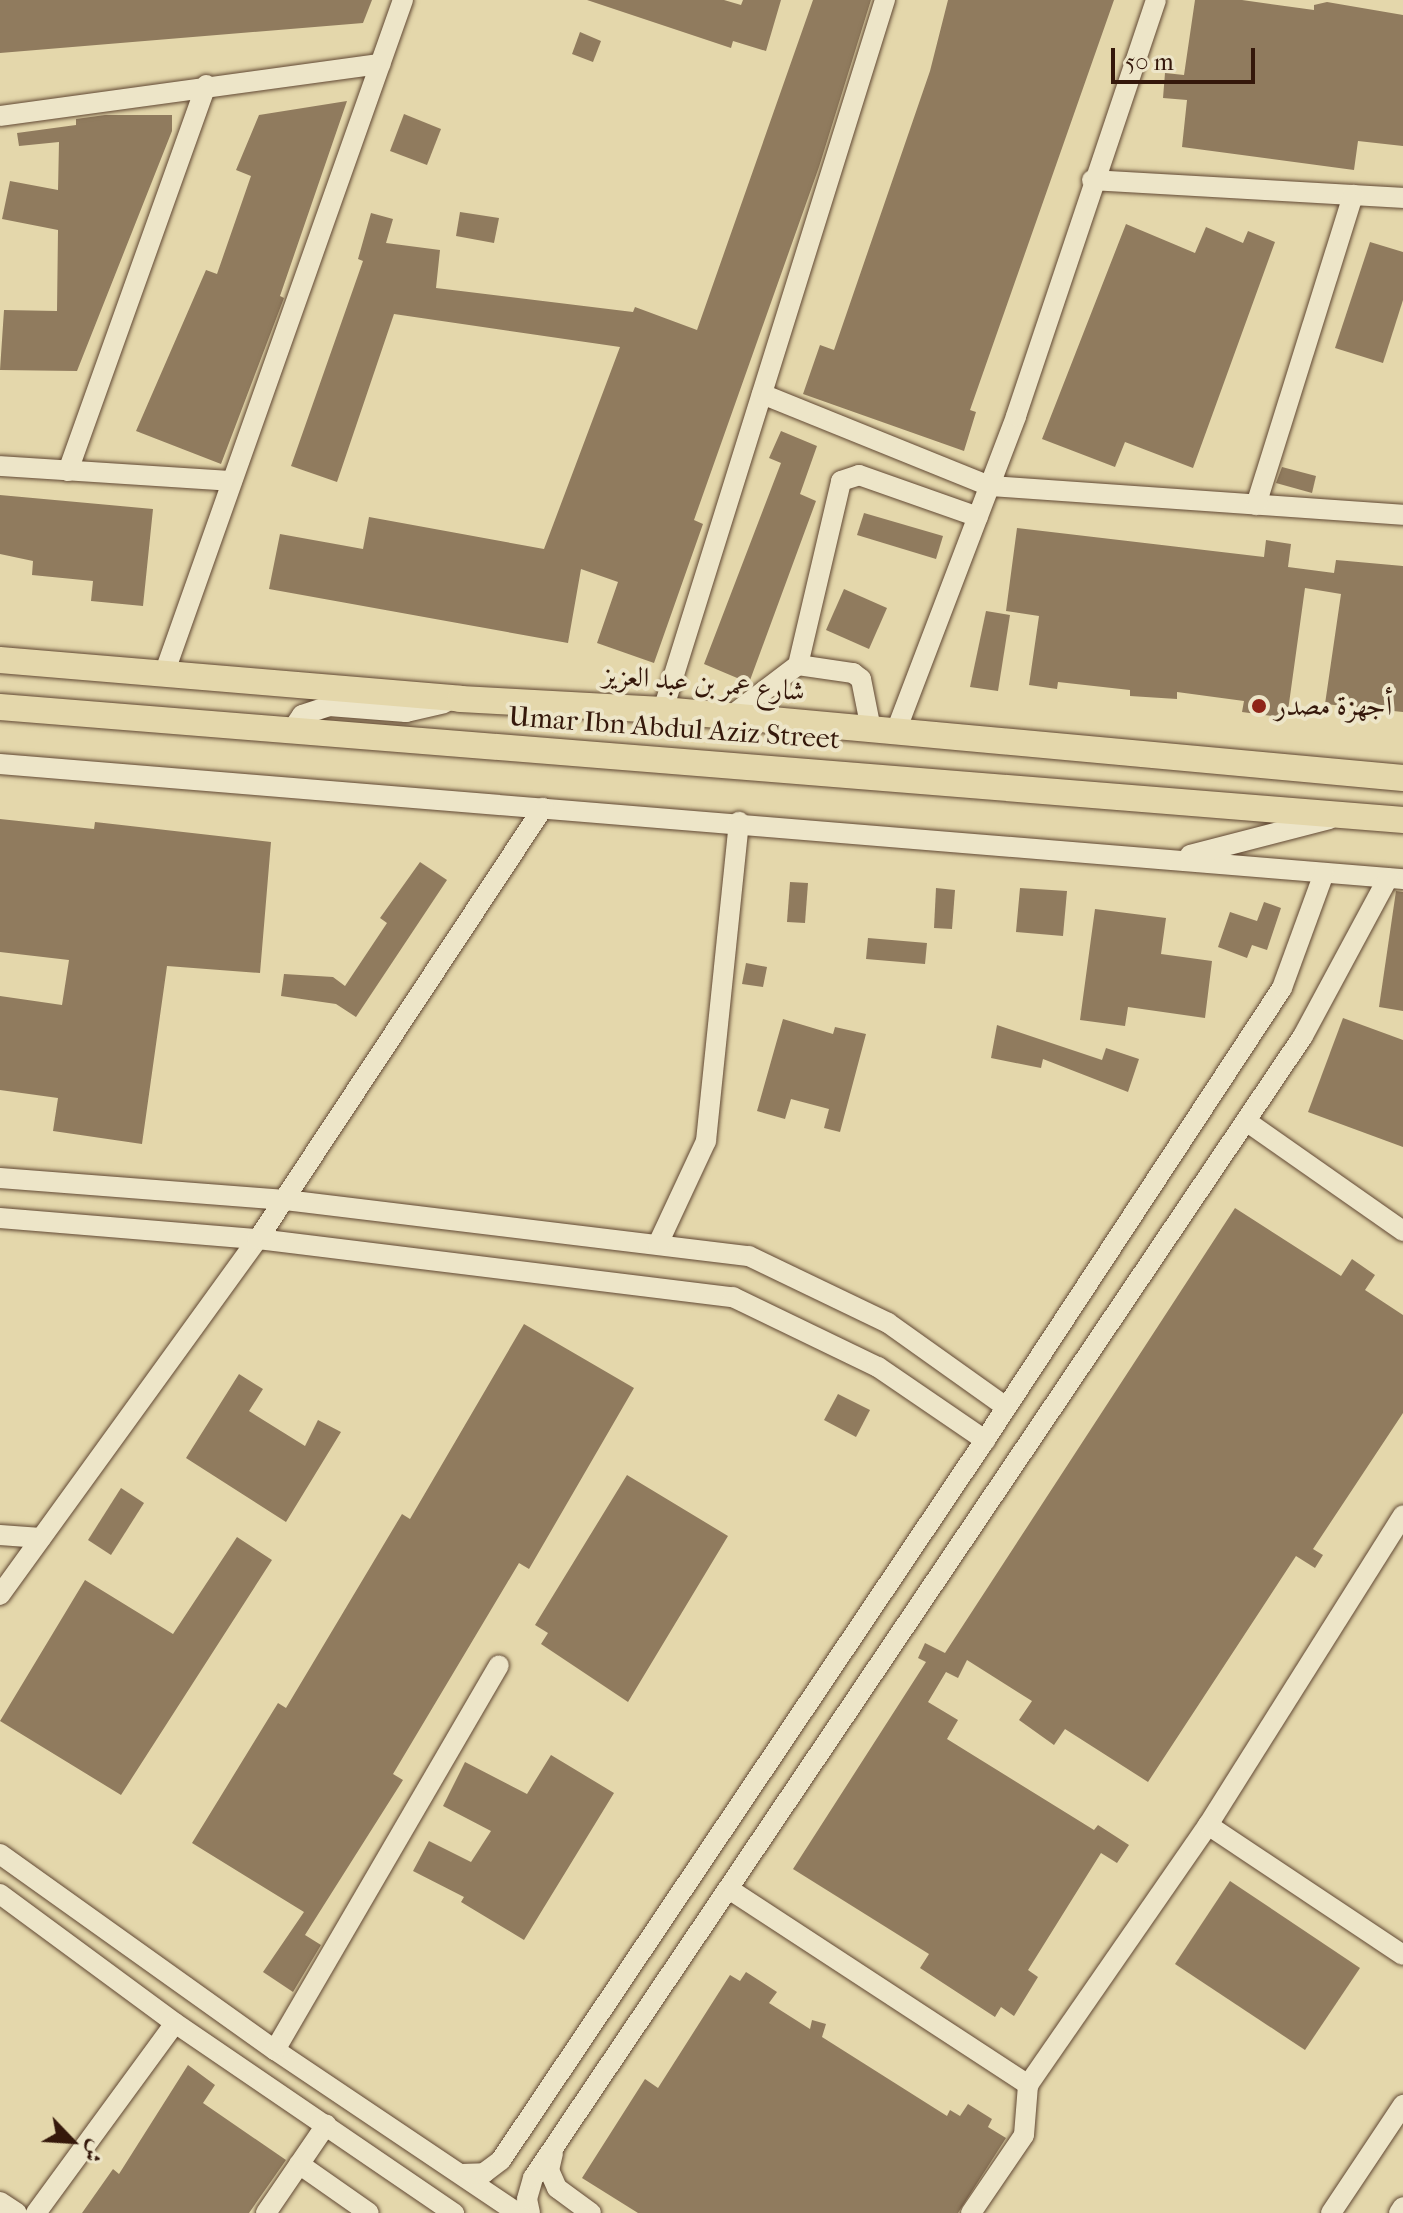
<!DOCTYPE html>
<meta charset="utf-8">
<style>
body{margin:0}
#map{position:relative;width:1403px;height:2213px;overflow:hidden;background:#e4d7ab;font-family:"IM FELL French Canon",Amiri,serif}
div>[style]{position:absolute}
.building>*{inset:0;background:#907b5e}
.roads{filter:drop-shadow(0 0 2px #614833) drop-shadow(0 0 2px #614833)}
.minor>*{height:20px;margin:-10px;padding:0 10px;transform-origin:10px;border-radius:10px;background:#ede5c8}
.major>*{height:26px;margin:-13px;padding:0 13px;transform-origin:13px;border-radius:13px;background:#e4d7ab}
.dots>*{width:22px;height:22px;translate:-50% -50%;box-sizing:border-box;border:4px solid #ede5c8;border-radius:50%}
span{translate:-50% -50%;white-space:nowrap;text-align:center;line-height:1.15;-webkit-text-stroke:8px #ede5c8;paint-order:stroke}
.street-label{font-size:28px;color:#35180b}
.poi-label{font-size:28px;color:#35180b}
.left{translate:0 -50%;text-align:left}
.north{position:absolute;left:32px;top:2101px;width:80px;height:80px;-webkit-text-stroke:6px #ede5c8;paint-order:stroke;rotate:115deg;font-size:22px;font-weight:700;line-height:32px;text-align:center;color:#35180b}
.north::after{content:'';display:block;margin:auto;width:28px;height:36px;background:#35180b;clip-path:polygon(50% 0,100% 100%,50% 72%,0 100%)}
.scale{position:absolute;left:1111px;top:48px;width:144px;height:36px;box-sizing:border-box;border:4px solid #35180b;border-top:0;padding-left:10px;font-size:24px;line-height:28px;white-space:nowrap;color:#35180b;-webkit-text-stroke:6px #ede5c8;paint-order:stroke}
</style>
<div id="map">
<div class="building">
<i style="clip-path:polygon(0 0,372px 0,363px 23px,0 53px)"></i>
<i style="clip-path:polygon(587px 0,724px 0,741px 5px,743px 0,781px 0,766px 51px,733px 41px,731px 48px)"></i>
<i style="clip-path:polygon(813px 0,871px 0,819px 167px,694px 520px,703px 524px,654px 663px,597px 643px,618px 582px,581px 569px,568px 643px,269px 589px,280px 534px,363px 549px,369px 517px,544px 549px,620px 347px,394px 314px,337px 482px,291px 466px,363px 261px,358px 259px,371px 213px,393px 219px,386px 243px,440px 250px,436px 288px,633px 312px,635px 307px,697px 330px)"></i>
<i style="clip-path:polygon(948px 0,1114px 0,970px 410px,976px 412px,964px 451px,803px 394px,820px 345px,834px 350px,930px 71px)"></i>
<i style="clip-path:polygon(1195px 0,1242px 0,1314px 10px,1314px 5px,1327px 2px,1403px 15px,1403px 146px,1358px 141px,1354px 170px,1182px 147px,1187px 100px,1163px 98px,1165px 73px,1184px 75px)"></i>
<i style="clip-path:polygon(580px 32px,601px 41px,593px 62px,572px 54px)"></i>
<i style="clip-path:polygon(347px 101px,280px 296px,284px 298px,221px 464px,136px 431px,206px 270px,217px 274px,251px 176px,236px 170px,259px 115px)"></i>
<i style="clip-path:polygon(404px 114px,441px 129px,427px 165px,390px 151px)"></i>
<i style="clip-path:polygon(105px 115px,172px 115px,172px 131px,77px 371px,0 370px,4px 310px,57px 311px,58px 230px,2px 219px,10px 181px,58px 190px,59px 142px,19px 146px,17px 133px,76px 125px,76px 119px)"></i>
<i style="clip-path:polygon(460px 212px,499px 218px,494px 243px,456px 236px)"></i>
<i style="clip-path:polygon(1126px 224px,1195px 253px,1206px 227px,1243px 243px,1248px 231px,1275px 242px,1193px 468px,1125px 442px,1115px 467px,1042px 439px)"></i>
<i style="clip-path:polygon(1370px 242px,1403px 252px,1403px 300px,1383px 363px,1335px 348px)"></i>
<i style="clip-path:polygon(781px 431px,817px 446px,800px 494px,816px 501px,749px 683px,704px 664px,781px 463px,769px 458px)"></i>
<i style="clip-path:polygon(1282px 467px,1316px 476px,1312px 493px,1276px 483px)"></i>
<i style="clip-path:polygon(0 495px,153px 509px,143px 606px,91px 601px,93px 581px,32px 575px,33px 561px,0 554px)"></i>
<i style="clip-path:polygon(864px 513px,943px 536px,936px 559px,857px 535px)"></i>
<i style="clip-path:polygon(1017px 528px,1264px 557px,1266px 540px,1291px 544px,1288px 567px,1334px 573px,1336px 560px,1403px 566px,1403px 712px,1325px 704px,1341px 594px,1305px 588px,1287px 718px,1242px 712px,1244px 701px,1177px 692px,1177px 699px,1130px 696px,1130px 690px,1058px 682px,1057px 689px,1029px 685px,1039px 616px,1006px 611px)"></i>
<i style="clip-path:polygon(844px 589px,887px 608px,869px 649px,826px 630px)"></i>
<i style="clip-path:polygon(986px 611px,1010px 615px,998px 691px,970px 687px)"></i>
<i style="clip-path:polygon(0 819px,94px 829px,95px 822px,271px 842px,260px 973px,167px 966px,142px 1144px,53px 1131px,58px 1098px,0 1090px,0 996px,62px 1005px,69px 960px,0 952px)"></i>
<i style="clip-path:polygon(420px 862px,447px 880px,356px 1017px,336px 1004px,281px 996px,284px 974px,333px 977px,345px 986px,387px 923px,380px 918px)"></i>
<i style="clip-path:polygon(790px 882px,808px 883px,805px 923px,787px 922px)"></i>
<i style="clip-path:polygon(936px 888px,955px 890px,952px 929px,934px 928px)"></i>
<i style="clip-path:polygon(1020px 888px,1067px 891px,1063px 936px,1016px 932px)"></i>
<i style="clip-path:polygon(1396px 891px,1403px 892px,1403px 1011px,1379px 1007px)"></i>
<i style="clip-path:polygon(1264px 902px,1281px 908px,1267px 950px,1252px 945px,1247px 958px,1218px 947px,1230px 912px,1257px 921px)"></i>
<i style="clip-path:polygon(1095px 909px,1166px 918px,1161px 954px,1212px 961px,1205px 1018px,1128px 1007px,1125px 1026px,1080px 1020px)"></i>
<i style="clip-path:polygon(868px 938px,927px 943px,925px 964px,866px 959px)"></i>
<i style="clip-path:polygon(746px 963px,767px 967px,763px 987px,742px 984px)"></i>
<i style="clip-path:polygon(1343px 1018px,1403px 1040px,1403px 1147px,1308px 1112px)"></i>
<i style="clip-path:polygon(783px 1019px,833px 1034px,835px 1027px,866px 1034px,840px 1132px,824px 1128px,829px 1109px,791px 1099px,785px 1119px,757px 1111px)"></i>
<i style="clip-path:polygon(997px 1025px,1102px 1060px,1106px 1048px,1139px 1059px,1128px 1092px,1043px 1059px,1041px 1068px,991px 1058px)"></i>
<i style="clip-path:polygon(1235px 1208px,1341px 1276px,1352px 1259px,1375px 1275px,1365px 1290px,1403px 1315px,1403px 1413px,1313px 1549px,1323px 1555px,1315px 1568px,1296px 1556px,1148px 1782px,1065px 1729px,1054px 1745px,1019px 1720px,1032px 1701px,967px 1660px,958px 1678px,946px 1672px,928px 1702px,958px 1720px,947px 1739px,1094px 1830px,1098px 1825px,1129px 1845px,1117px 1863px,1101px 1853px,1028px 1970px,1038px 1977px,1014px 2016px,1001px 2007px,995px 2017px,920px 1968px,929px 1954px,793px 1869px,926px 1662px,918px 1658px,925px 1643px,945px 1653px)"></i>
<i style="clip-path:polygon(524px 1324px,634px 1388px,529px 1569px,519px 1563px,393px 1774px,403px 1780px,305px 1935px,321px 1945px,293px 1992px,263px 1972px,304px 1912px,192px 1843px,278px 1703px,286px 1708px,402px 1514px,410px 1519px)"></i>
<i style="clip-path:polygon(239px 1374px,263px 1389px,249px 1411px,305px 1446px,318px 1420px,341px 1432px,286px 1522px,186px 1458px)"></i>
<i style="clip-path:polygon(838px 1394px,870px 1410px,856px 1437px,824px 1420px)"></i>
<i style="clip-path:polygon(627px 1475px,728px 1536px,628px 1702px,541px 1644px,548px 1633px,535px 1625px)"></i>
<i style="clip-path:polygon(121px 1488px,144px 1503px,111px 1555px,88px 1540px)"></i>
<i style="clip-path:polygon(237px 1537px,272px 1560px,121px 1795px,0 1721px,85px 1580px,173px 1634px)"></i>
<i style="clip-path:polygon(551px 1755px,614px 1793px,524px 1940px,461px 1902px,464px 1897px,413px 1871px,429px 1841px,471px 1862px,491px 1831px,443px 1806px,465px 1762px,527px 1794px)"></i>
<i style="clip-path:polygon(1230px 1881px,1360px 1968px,1305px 2050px,1175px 1964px)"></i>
<i style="clip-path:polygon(746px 1972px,777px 1992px,769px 2003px,810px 2029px,812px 2020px,826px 2024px,822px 2037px,947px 2116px,950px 2110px,960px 2116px,968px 2104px,992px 2119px,988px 2127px,1006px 2138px,958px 2213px,638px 2213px,582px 2178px,645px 2079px,658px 2088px,730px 1975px,740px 1981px)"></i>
<i style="clip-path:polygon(188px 2065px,215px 2085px,203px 2103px,286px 2160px,249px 2213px,82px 2213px,113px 2169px,119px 2174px)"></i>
</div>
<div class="roads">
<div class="minor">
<i style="left:0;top:116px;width:384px;rotate:-7.8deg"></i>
<i style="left:1092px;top:180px;width:312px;rotate:3.3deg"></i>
<i style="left:762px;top:394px;width:246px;rotate:22deg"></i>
<i style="left:990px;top:486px;width:414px;rotate:4deg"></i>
<i style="left:0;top:466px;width:232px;rotate:3.7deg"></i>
<i style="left:68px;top:471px;width:410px;rotate:-70.3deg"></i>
<i style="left:1256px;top:505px;width:325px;rotate:-72.6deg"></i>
<i style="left:798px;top:665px;width:56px;rotate:8.3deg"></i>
<i style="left:853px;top:673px;width:10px;rotate:37deg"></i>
<i style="left:861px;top:679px;width:51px;rotate:78.7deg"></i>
<i style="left:164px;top:674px;width:715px;rotate:-70.48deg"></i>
<i style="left:663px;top:710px;width:744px;rotate:-72.64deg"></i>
<i style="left:731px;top:716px;width:84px;rotate:-37.3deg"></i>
<i style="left:798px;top:665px;width:189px;rotate:-76.8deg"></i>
<i style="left:841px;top:481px;width:19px;rotate:-18deg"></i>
<i style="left:859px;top:475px;width:126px;rotate:19.4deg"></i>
<i style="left:292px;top:730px;width:18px;rotate:-56deg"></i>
<i style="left:302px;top:715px;width:28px;rotate:-18deg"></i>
<i style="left:329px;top:706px;width:77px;rotate:4.5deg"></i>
<i style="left:406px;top:712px;width:39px;rotate:-13deg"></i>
<i style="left:896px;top:731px;width:337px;rotate:-69.1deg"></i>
<i style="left:1016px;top:416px;width:439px;rotate:-71.4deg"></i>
<i style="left:0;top:764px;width:1408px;rotate:4.69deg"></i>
<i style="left:1190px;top:855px;width:144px;rotate:-14.5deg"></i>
<i style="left:1246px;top:1121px;width:192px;rotate:35deg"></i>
<i style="left:0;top:1178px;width:286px;rotate:4.4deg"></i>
<i style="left:285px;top:1200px;width:467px;rotate:6.9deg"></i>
<i style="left:749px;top:1256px;width:154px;rotate:25.7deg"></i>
<i style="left:888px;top:1323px;width:145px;rotate:35.4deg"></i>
<i style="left:0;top:1218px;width:259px;rotate:4.7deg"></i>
<i style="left:258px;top:1239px;width:479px;rotate:7deg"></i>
<i style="left:733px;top:1297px;width:161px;rotate:25.8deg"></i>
<i style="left:878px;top:1367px;width:130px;rotate:34.3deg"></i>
<i style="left:658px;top:1244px;width:114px;rotate:-65deg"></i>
<i style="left:706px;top:1141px;width:321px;rotate:-84.1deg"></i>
<i style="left:0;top:1535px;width:41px;rotate:4.2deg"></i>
<i style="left:0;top:1595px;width:440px;rotate:-54.1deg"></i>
<i style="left:258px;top:1239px;width:517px;rotate:-56.53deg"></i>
<i style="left:1208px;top:1825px;width:234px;rotate:33.7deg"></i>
<i style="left:0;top:1854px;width:338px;rotate:35.5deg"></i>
<i style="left:275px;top:2050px;width:293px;rotate:33.9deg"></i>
<i style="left:729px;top:1889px;width:358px;rotate:33.2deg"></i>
<i style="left:1028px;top:2085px;width:316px;rotate:-55.3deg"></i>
<i style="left:1208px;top:1825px;width:366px;rotate:-57.8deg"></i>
<i style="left:0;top:1894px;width:217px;rotate:36.4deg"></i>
<i style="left:175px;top:2023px;width:338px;rotate:34.3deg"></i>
<i style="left:275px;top:2050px;width:445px;rotate:-59.8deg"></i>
<i style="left:553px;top:2153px;width:17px;rotate:103deg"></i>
<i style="left:549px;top:2170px;width:20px;rotate:66deg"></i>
<i style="left:557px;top:2188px;width:42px;rotate:36.3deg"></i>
<i style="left:299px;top:2164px;width:85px;rotate:35deg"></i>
<i style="left:461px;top:2174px;width:23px;rotate:-2deg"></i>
<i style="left:484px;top:2173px;width:21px;rotate:-37deg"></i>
<i style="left:501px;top:2160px;width:868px;rotate:-56.09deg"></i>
<i style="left:985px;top:1440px;width:541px;rotate:-56.69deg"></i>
<i style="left:1282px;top:988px;width:122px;rotate:-69.9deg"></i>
<i style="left:0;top:2202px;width:20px;rotate:33deg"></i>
<i style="left:36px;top:2213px;width:235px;rotate:-53.8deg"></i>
<i style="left:266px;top:2213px;width:107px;rotate:-55.7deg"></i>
<i style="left:530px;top:2213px;width:14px;rotate:-102deg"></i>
<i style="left:527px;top:2199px;width:22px;rotate:-74deg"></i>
<i style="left:533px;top:2178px;width:1377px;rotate:-56.01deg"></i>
<i style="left:1303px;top:1036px;width:179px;rotate:-61.7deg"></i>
<i style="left:971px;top:2213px;width:94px;rotate:-55.8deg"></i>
<i style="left:1024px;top:2135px;width:50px;rotate:-85.4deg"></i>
<i style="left:1331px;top:2213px;width:130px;rotate:-56.3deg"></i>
<i style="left:1399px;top:2213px;width:7px;rotate:-56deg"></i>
</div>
<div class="major">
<i style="left:0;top:660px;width:462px;rotate:4.8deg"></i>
<i style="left:460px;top:699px;width:203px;rotate:3.1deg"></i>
<i style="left:663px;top:710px;width:743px;rotate:5.25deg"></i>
<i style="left:0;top:707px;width:1408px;rotate:4.6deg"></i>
</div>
</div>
<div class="dots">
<i style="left:1259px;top:706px;background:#8f2418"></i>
</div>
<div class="street-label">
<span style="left:704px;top:683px;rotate:5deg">شارع عمر بن عبد العزيز</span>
<span style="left:674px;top:728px;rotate:4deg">Umar Ibn Abdul Aziz Street</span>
</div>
<div class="poi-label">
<span class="left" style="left:1275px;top:706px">أجهزة مصدر</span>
</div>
<div class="north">ش</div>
<div class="scale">50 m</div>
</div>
